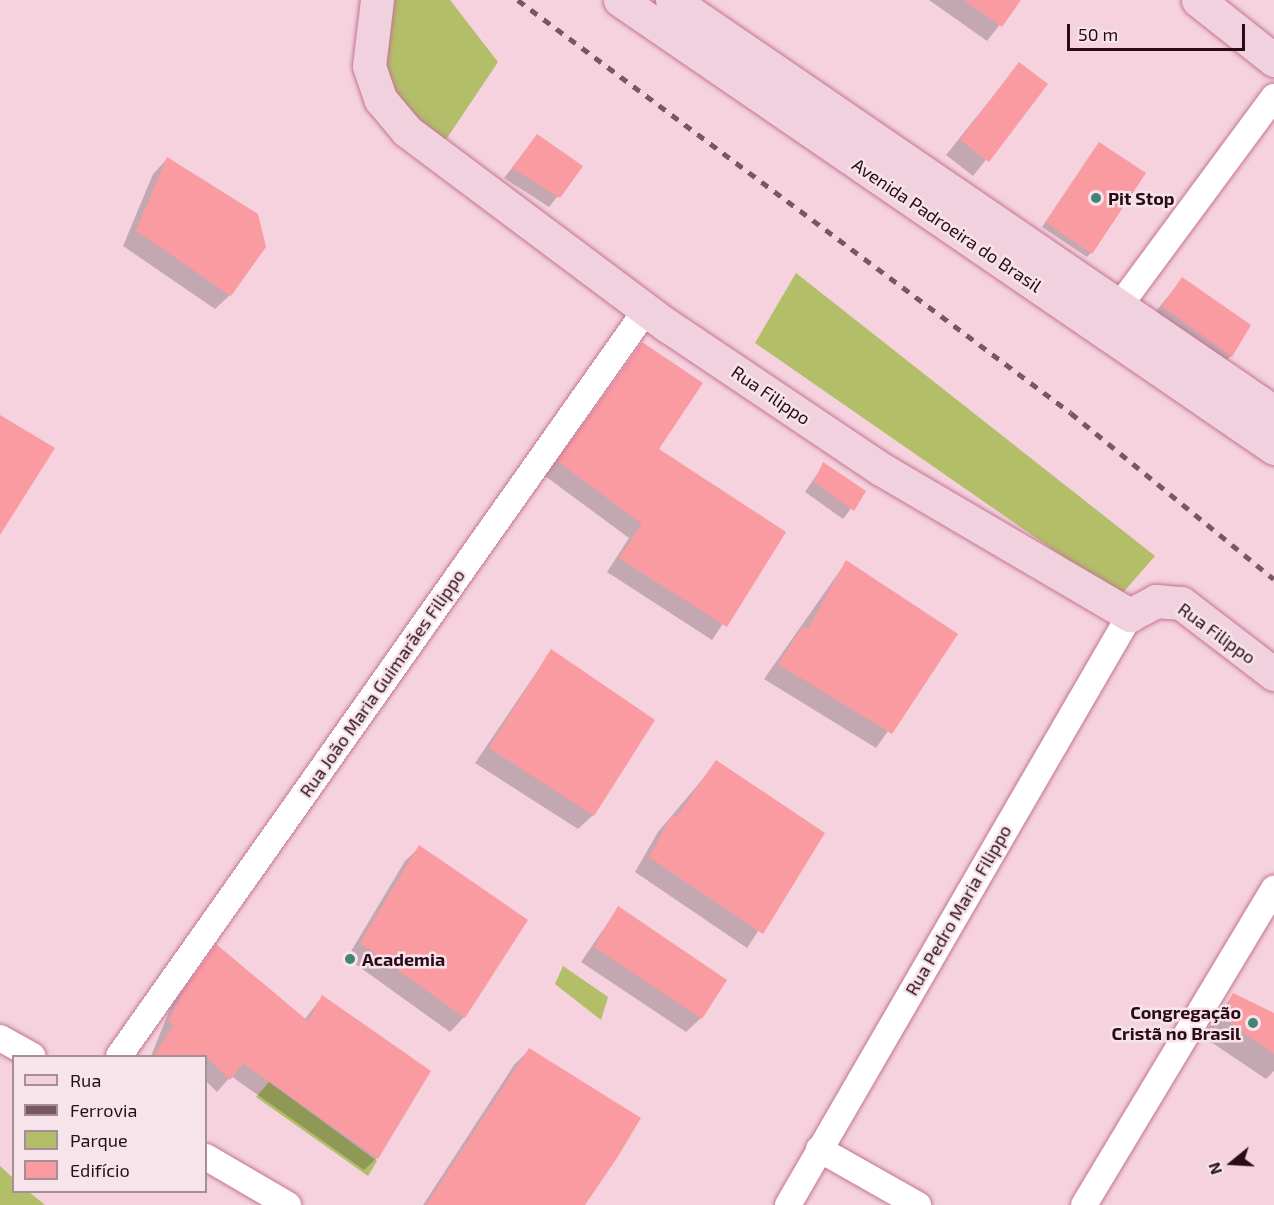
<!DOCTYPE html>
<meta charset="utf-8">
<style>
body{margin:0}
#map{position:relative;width:1274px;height:1205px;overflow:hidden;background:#f5d2de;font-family:"Exo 2",sans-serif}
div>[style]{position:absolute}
.green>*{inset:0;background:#b3be69}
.shadow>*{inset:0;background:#0003}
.building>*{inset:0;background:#fa9aa1}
.roads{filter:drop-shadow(0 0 2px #c47493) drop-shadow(0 0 2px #c47493)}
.street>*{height:26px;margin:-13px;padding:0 13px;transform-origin:13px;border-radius:13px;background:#fff}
.secondary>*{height:33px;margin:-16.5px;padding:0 16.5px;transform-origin:16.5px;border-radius:16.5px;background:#f1d1de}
.rail>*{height:4.5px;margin-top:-2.25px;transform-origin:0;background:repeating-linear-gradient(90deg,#775764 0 8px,transparent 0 16px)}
.dots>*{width:16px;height:16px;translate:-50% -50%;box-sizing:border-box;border:3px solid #f7e4ea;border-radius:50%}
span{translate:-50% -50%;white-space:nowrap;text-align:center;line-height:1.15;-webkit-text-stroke:5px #f7e4ea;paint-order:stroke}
.poi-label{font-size:18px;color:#2a0c19;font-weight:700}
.left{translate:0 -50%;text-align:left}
.right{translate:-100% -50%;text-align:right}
.street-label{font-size:18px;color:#2a0c19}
.legend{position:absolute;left:12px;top:1055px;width:195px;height:138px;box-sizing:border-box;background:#f7e4ea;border:2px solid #a58e96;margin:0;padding:8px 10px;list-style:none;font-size:18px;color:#2a0c19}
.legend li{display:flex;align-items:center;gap:12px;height:30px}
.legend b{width:30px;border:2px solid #a58e96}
.north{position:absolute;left:1202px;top:1133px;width:60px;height:60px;-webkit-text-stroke:4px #f7e4ea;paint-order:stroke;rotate:252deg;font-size:16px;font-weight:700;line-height:24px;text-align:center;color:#2a0c19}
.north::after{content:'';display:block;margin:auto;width:21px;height:27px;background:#2a0c19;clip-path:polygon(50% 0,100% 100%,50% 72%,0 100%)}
.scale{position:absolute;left:1067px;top:24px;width:178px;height:27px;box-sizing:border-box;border:3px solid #2a0c19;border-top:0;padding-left:8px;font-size:18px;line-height:21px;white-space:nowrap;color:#2a0c19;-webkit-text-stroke:4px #f7e4ea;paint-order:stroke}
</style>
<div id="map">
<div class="green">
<i style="clip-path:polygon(391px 0,450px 0,498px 62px,441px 147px,386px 94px,374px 33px)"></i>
<i style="clip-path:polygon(796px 273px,1155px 556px,1120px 596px,755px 343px)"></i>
<i style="clip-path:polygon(563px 966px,608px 997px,601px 1020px,555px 984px)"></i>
<i style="clip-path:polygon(269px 1082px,377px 1161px,368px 1176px,256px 1097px)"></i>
<i style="clip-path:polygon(0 1166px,13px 1178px,14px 1192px,29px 1192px,45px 1205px,0 1205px)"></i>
</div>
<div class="shadow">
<i style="clip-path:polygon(929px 0,1019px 0,987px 41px)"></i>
<i style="clip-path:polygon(1019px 64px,1046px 84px,973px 176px,946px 155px)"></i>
<i style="clip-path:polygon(537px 136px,581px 167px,549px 207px,504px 178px)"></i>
<i style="clip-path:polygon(1095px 148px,1091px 253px,1087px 257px,1042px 227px)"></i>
<i style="clip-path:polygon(167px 159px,230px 295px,215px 309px,123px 246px,153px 174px)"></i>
<i style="clip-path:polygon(1182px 279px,1231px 356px,1216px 370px,1148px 321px)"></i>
<i style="clip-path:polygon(642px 344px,656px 449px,784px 532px,712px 640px,607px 572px,629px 538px,545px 476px)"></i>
<i style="clip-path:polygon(824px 464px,864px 491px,843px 519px,805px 492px)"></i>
<i style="clip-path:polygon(846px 562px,956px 635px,876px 748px,764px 679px)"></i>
<i style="clip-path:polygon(551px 651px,593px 815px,578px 829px,475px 763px)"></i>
<i style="clip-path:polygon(717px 762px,823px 833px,747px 948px,635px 872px,658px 832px)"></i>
<i style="clip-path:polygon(420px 847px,464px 1017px,450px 1032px,347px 958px,405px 861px)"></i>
<i style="clip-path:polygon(618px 908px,701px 1018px,686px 1032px,581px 962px)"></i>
<i style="clip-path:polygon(216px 946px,304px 1020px,322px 997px,377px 1158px,364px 1170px,231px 1076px,217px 1092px,206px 1081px,206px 1056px,151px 1056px,172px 1004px)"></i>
<i style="clip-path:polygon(1233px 995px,1274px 1016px,1274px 1071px,1266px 1079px,1202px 1036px)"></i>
<i style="clip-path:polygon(529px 1050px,584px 1205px,423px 1205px,514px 1065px)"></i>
</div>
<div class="building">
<i style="clip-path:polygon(964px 0,1021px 0,1002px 27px)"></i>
<i style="clip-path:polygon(1019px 62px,1048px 84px,989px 162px,960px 140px)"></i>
<i style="clip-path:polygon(537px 134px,583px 166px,560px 198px,512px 168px)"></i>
<i style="clip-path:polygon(1099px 142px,1146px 173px,1092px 254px,1046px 222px)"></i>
<i style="clip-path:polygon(167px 157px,258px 214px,266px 247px,231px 296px,136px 231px)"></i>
<i style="clip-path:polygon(1182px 277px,1251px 325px,1232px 357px,1162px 306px)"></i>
<i style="clip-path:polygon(642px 342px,703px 383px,659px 449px,786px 532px,727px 627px,619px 558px,642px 524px,557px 461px)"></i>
<i style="clip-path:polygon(0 415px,55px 448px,0 535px)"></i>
<i style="clip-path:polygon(823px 462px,866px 491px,854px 511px,814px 482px)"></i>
<i style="clip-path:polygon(846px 560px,958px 634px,892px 734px,778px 664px,803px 626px,808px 629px)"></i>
<i style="clip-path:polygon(551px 649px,655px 720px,594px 816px,489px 748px)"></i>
<i style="clip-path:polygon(716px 760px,825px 833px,763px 934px,649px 857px,672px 815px,676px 818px)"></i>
<i style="clip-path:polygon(419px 845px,528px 920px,465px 1018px,360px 943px)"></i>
<i style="clip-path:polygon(618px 906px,727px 980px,702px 1019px,594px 947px)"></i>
<i style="clip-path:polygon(216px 944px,308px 1021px,322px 995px,431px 1071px,378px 1159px,243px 1063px,230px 1080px,206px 1056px,154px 1056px,173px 1026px,168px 1021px,184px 990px)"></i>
<i style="clip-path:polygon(1233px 993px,1274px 1013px,1274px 1054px,1220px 1016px)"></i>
<i style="clip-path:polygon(529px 1048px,641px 1118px,617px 1158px,585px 1205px,426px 1205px)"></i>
</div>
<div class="roads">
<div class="street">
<i style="left:1120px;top:305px;width:259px;rotate:-53.5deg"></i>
<i style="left:0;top:1038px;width:37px;rotate:29deg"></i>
<i style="left:119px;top:1056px;width:913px;rotate:-54.76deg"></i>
<i style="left:819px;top:1149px;width:114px;rotate:29.5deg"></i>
<i style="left:206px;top:1157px;width:95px;rotate:30.3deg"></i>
<i style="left:788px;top:1205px;width:682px;rotate:-59.9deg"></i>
<i style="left:1084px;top:1205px;width:369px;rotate:-59deg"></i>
</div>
<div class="secondary">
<i style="left:377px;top:0;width:66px;rotate:96.9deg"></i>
<i style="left:369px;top:66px;width:36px;rotate:71deg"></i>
<i style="left:381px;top:100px;width:40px;rotate:50deg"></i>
<i style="left:407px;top:131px;width:326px;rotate:36.8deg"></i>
<i style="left:668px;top:326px;width:257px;rotate:33.9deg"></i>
<i style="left:881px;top:469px;width:289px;rotate:30.4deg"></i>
<i style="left:1130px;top:615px;width:30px;rotate:-28deg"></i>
<i style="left:1156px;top:601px;width:25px;rotate:5deg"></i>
<i style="left:1181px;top:603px;width:117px;rotate:37.4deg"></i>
<i style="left:620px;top:0;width:793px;rotate:34.41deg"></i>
<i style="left:672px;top:0;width:729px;rotate:34.39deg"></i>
<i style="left:1198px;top:0;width:97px;rotate:38.3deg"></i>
</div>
</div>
<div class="rail">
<i style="left:518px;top:0;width:690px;rotate:36.75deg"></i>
<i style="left:1071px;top:413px;width:262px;rotate:39.3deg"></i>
</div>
<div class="dots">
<i style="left:1096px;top:198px;background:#438474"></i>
<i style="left:350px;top:959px;background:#438474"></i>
<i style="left:1253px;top:1023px;background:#438474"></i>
</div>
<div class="poi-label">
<span class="left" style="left:1108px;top:198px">Pit Stop</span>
<span class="left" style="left:362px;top:959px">Academia</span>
<span class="right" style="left:1241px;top:1023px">Congregação<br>Cristã no Brasil</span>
</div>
<div class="street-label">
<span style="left:947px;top:225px;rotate:34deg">Avenida Padroeira do Brasil</span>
<span style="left:771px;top:395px;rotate:34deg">Rua Filippo</span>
<span style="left:1217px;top:633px;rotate:36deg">Rua Filippo</span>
<span style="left:382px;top:683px;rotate:-55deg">Rua João Maria Guimarães Filippo</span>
<span style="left:958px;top:910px;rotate:-60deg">Rua Pedro Maria Filippo</span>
</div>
<ul class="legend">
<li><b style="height:8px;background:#f1d1de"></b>Rua</li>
<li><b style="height:8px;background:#775764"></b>Ferrovia</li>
<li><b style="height:16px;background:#b3be69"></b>Parque</li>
<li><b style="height:16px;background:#fa9aa1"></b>Edifício</li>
</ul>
<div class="north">N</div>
<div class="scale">50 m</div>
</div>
